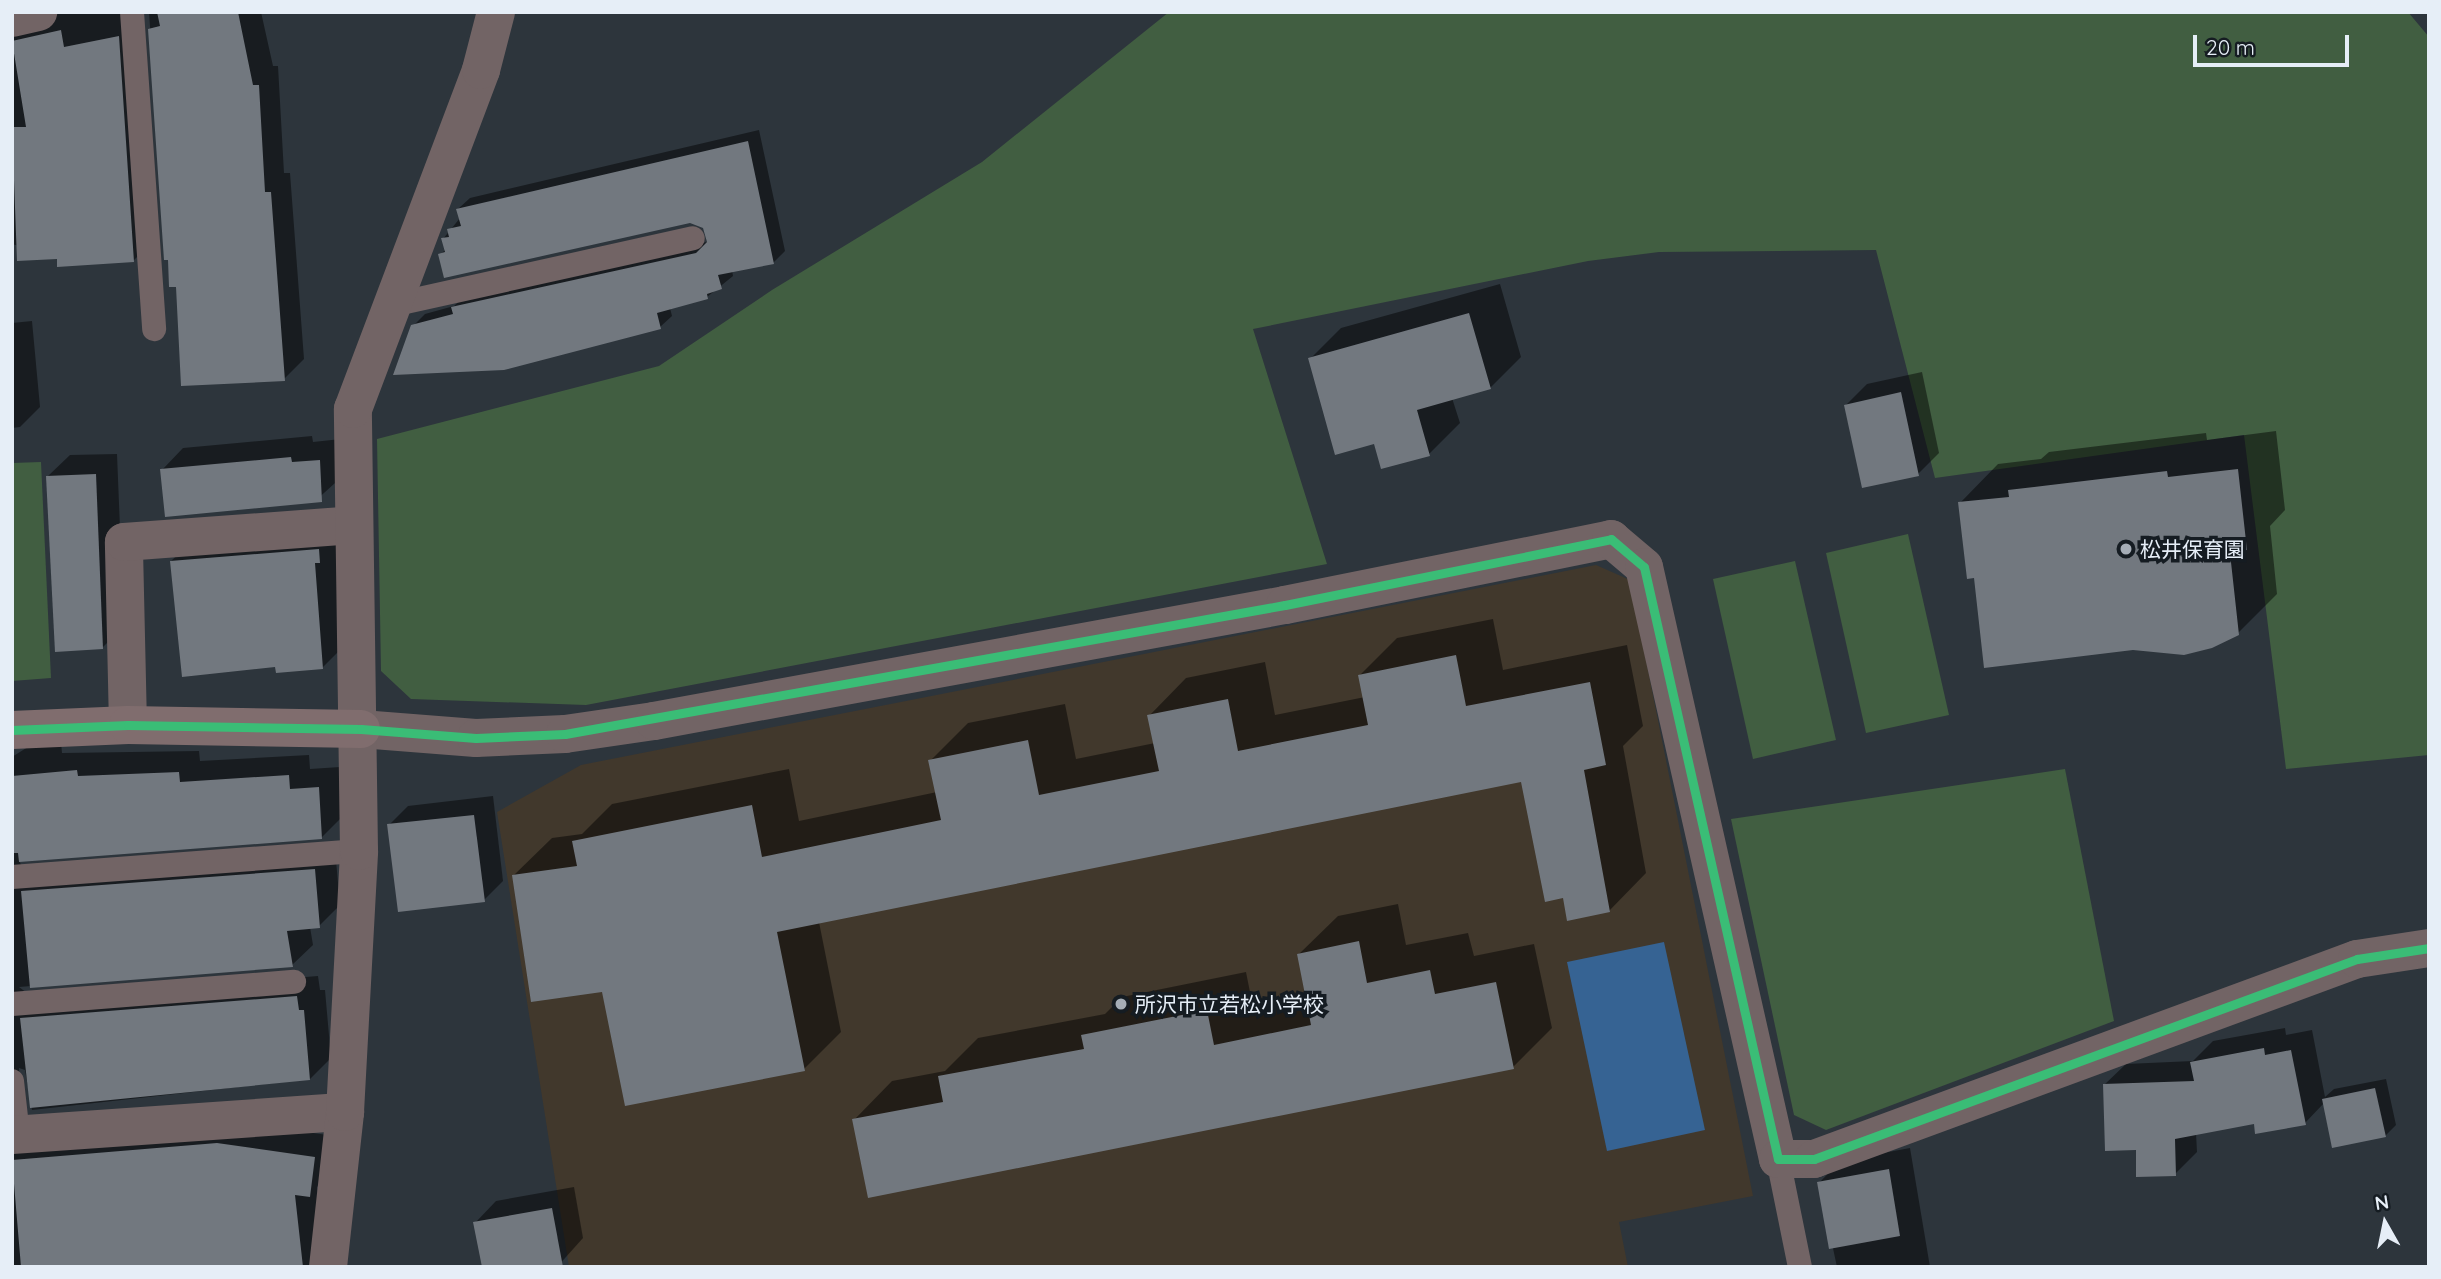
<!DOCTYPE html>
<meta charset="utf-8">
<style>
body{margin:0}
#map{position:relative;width:2441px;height:1279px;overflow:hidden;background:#2d353c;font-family:Quicksand,"Noto Sans JP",sans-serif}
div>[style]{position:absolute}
.education>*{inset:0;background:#41382c}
.green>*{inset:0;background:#415e41}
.water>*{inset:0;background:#366393}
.shadow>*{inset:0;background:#0007}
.building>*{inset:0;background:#72787f}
.lane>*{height:24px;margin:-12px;padding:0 12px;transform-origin:12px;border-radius:12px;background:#726465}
.street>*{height:38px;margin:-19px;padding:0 19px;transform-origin:19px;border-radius:19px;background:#726465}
.secondary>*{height:38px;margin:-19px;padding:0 19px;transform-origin:19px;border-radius:19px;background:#806d6e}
.cycleway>*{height:9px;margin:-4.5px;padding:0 4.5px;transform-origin:4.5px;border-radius:4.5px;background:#3abd76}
.dots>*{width:19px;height:19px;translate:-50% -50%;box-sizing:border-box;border:4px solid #151c22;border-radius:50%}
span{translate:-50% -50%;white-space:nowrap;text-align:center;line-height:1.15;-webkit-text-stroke:7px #151c22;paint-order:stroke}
.poi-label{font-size:21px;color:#e6eef7}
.left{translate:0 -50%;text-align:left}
.frame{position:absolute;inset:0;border:14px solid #e6eef7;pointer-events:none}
.north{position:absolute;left:2350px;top:1188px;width:70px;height:70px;-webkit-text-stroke:5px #151c22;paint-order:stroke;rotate:351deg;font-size:19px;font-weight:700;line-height:28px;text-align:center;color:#e6eef7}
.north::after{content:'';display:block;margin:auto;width:24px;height:32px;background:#e6eef7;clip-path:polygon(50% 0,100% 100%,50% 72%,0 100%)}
.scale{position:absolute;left:2193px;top:35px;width:156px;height:32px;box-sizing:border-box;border:4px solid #e6eef7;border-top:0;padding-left:9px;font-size:21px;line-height:24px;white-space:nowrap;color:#e6eef7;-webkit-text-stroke:5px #151c22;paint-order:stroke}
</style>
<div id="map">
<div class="education">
<i style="clip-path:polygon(1596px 565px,1630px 580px,1753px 1196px,1619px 1222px,1628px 1267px,569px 1267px,497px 812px,581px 765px)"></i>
</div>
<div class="green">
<i style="clip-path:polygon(1169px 12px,2408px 12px,2429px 37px,2429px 755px,2286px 769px,2244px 435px,1935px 478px,1876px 250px,1659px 252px,1588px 261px,1253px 329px,1327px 564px,586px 705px,411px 699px,381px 671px,377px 439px,659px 366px,772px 290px,982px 162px)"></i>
<i style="clip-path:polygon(41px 462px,51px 678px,12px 681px,12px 463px)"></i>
<i style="clip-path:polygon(1908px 534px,1949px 715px,1866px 733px,1826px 553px)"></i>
<i style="clip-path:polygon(1795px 561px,1836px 740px,1753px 759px,1713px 579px)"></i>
<i style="clip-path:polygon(2065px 769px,2114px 1021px,1826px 1130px,1794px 1115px,1731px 819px)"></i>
</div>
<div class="water">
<i style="clip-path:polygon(1664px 942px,1705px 1130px,1607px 1151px,1567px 962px)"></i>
</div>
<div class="shadow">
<i style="clip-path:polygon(12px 12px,38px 20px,59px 12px,138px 12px,153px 241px,134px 260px,58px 257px,12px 244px)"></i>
<i style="clip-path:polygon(149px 12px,261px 12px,273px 66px,278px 66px,284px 173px,290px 173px,304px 359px,284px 379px,177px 285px,170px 258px,166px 259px)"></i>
<i style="clip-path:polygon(759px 130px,785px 251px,774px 262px,732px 270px,733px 276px,707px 297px,670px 308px,672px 316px,660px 327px,413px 326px,425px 314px,454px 306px,465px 296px,707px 242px,705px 226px,690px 222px,440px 255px,446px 249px,443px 239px,460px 218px,458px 209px,470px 198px)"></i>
<i style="clip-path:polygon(1500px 284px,1521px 357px,1490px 388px,1452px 398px,1460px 423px,1429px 454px,1376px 442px,1310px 359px,1341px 328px)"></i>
<i style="clip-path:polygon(32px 321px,40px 407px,20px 427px,12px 428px,12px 323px)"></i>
<i style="clip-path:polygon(1922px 372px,1939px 453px,1918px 474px,1845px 406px,1867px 384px)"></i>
<i style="clip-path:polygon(2276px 431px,2285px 510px,2270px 526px,2277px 594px,2238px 633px,1976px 576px,1960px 503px,1998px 464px,2041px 459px,2049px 452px,2206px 433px,2207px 440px)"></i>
<i style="clip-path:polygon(312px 436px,313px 442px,341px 439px,345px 474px,314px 502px,162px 470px,183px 448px)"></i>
<i style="clip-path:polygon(117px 454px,124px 626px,102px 648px,48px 476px,70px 455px)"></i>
<i style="clip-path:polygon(340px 529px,344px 646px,322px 668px,277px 665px,171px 561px,193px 540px)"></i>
<i style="clip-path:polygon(1493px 619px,1503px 670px,1627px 645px,1643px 726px,1623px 746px,1646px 873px,1609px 911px,1564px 896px,1523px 780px,819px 922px,841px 1032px,804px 1069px,604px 990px,514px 875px,552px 838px,582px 834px,612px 804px,789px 769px,799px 821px,937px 792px,930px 761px,968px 723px,1065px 704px,1076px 759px,1155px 743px,1149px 716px,1186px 678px,1265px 662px,1275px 715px,1365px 697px,1360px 675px,1397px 638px)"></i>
<i style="clip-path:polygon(61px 742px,62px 753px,199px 751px,200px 761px,309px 755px,310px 769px,340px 767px,343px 816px,322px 837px,19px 860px,21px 865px,335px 849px,340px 905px,319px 926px,310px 927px,313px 945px,292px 965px,19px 987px,35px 999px,318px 976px,320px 990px,325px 990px,331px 1058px,310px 1079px,32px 1110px,25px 1070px,19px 1068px,21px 1094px,12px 1110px,12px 757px,31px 745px)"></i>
<i style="clip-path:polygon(493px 796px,503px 881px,484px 900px,389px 825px,408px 806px)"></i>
<i style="clip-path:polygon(1398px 904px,1406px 945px,1468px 933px,1474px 956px,1534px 944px,1552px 1028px,1513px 1067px,854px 1120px,892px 1081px,945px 1071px,978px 1038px,1105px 1014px,1122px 997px,1246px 972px,1253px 1007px,1307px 996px,1299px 954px,1338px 916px)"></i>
<i style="clip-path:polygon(2285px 1028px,2286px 1035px,2312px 1030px,2325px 1097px,2334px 1089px,2386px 1079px,2396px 1125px,2385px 1136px,2324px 1103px,2305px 1123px,2255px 1122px,2196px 1133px,2197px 1152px,2175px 1174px,2137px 1148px,2104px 1085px,2126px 1064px,2193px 1061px,2213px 1041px)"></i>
<i style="clip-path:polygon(12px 1117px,239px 1123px,335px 1136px,330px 1174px,317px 1187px,322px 1267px,12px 1267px)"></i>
<i style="clip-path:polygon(1910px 1148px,1930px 1267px,1837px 1267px,1819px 1183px,1840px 1161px)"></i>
<i style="clip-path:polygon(574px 1187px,583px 1238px,557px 1267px,475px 1223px,496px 1201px)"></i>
</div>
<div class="building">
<i style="clip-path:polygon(157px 12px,238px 12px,253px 85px,259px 85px,265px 192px,271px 192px,285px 381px,181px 386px,176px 287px,169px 287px,168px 260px,164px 260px,148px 29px,160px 26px)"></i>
<i style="clip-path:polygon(61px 30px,64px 47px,119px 36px,134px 262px,57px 267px,57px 259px,17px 261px,12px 127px,26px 127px,12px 41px)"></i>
<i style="clip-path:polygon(748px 141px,774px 264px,718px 275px,722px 289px,707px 294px,708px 299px,657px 313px,661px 329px,504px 370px,393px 375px,411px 325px,453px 314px,451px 307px,696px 253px,707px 242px,703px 228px,690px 223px,444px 278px,438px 254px,445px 252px,441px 238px,449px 237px,447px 229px,461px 226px,456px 209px)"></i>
<i style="clip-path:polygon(1469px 313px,1491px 389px,1417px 410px,1430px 456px,1381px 469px,1374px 444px,1335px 455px,1308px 358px)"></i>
<i style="clip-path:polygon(1901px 392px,1919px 476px,1862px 488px,1844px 405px)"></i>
<i style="clip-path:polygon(291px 457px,292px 462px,320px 460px,322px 502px,165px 517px,160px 469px)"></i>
<i style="clip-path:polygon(2238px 469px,2247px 550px,2230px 553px,2239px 635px,2212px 648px,2184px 655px,2133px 650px,1984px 668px,1974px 578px,1967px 579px,1958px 502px,2009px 497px,2008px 490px,2167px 471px,2168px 477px)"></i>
<i style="clip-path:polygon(96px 474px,103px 649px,55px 652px,46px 476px)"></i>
<i style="clip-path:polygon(319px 549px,320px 563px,315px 563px,323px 669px,276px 673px,275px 667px,182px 677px,170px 561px)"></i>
<i style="clip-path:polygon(1456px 655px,1466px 706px,1590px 682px,1606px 765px,1584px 770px,1610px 912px,1567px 921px,1563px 898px,1545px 902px,1521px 782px,777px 932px,805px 1071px,625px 1106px,602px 992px,531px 1002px,512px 875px,577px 866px,572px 841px,752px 805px,762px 857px,941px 820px,928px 760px,1028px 740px,1039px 795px,1159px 771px,1147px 715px,1228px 699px,1238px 751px,1368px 725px,1358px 675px)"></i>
<i style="clip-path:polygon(77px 770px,78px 776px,179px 772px,180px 782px,289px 775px,290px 789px,319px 787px,322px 839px,19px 862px,18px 853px,12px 853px,12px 776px)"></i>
<i style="clip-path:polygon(474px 815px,485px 902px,398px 912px,387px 824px)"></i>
<i style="clip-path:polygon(315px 869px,320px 928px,287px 931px,293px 967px,30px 988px,21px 891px)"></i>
<i style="clip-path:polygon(1359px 941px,1367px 983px,1430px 970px,1435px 994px,1496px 982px,1514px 1069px,868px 1198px,852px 1119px,943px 1102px,938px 1076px,1084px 1049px,1081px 1035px,1207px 1010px,1214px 1045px,1311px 1025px,1297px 954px)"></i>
<i style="clip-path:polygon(297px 996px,299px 1010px,304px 1010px,310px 1080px,30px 1108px,20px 1018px)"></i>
<i style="clip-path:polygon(2264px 1048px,2265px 1055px,2291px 1050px,2306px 1125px,2255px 1134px,2254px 1124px,2175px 1139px,2176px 1176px,2136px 1177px,2136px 1150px,2105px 1151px,2103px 1084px,2194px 1081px,2190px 1062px)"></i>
<i style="clip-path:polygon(2375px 1088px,2386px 1137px,2332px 1148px,2322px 1099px)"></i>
<i style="clip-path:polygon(217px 1143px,315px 1157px,310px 1197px,295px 1195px,303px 1267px,21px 1267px,12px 1160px)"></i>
<i style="clip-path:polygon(1889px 1169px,1900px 1236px,1829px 1249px,1817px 1182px)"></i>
<i style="clip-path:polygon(552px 1208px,563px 1267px,482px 1267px,473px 1222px)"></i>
</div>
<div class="lane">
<i style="left:132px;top:12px;width:318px;rotate:86deg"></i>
<i style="left:392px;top:305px;width:308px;rotate:-12.5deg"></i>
<i style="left:12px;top:877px;width:348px;rotate:-4.3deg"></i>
<i style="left:12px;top:1004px;width:283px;rotate:-4.5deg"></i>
<i style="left:12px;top:1081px;width:54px;rotate:83.7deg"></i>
<i style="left:1778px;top:1159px;width:110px;rotate:78.5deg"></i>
</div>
<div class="street">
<i style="left:12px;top:18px;width:27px;rotate:-13deg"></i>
<i style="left:128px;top:725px;width:183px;rotate:-91.3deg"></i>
<i style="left:124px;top:542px;width:230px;rotate:-4.2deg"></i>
<i style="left:361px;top:729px;width:115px;rotate:4.5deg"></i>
<i style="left:476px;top:738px;width:89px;rotate:-2.6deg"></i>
<i style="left:565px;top:734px;width:90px;rotate:-8.3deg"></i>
<i style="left:654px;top:721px;width:642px;rotate:-10.42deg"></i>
<i style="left:1285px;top:605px;width:333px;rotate:-11.4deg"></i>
<i style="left:1611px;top:539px;width:43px;rotate:40.3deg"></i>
<i style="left:1644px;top:567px;width:607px;rotate:77.25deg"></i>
<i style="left:1778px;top:1159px;width:36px"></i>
<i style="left:1814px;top:1159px;width:579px;rotate:-20.22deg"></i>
<i style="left:2357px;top:959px;width:73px;rotate:-8.7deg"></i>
<i style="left:12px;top:1135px;width:334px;rotate:-4deg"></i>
<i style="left:328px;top:1267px;width:156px;rotate:-83.7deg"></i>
<i style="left:345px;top:1112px;width:261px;rotate:-86.9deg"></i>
<i style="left:359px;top:851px;width:442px;rotate:-90.8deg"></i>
<i style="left:353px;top:409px;width:362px;rotate:-69.3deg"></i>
<i style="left:481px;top:70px;width:60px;rotate:-75.5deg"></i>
</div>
<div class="secondary">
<i style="left:12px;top:730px;width:116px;rotate:-2.5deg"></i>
<i style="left:128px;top:725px;width:233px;rotate:1deg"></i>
</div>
<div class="cycleway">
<i style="left:12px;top:730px;width:116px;rotate:-2.5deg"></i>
<i style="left:128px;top:725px;width:233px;rotate:1deg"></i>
<i style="left:361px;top:729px;width:115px;rotate:4.5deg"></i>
<i style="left:476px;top:738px;width:89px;rotate:-2.6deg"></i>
<i style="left:565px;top:734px;width:731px;rotate:-10.16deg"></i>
<i style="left:1285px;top:605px;width:333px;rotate:-11.4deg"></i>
<i style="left:1611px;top:539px;width:43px;rotate:40.3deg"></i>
<i style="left:1644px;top:567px;width:607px;rotate:77.25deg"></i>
<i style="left:1778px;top:1159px;width:36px"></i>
<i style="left:1814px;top:1159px;width:579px;rotate:-20.22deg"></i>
<i style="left:2357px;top:959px;width:73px;rotate:-8.7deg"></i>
</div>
<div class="dots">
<i style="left:2126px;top:549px;background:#a5adb6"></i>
<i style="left:1121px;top:1004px;background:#a5adb6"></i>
</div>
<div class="poi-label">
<span class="left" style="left:2140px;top:549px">松井保育園</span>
<span class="left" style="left:1135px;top:1004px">所沢市立若松小学校</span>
</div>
<div class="frame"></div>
<div class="north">N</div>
<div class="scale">20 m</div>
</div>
